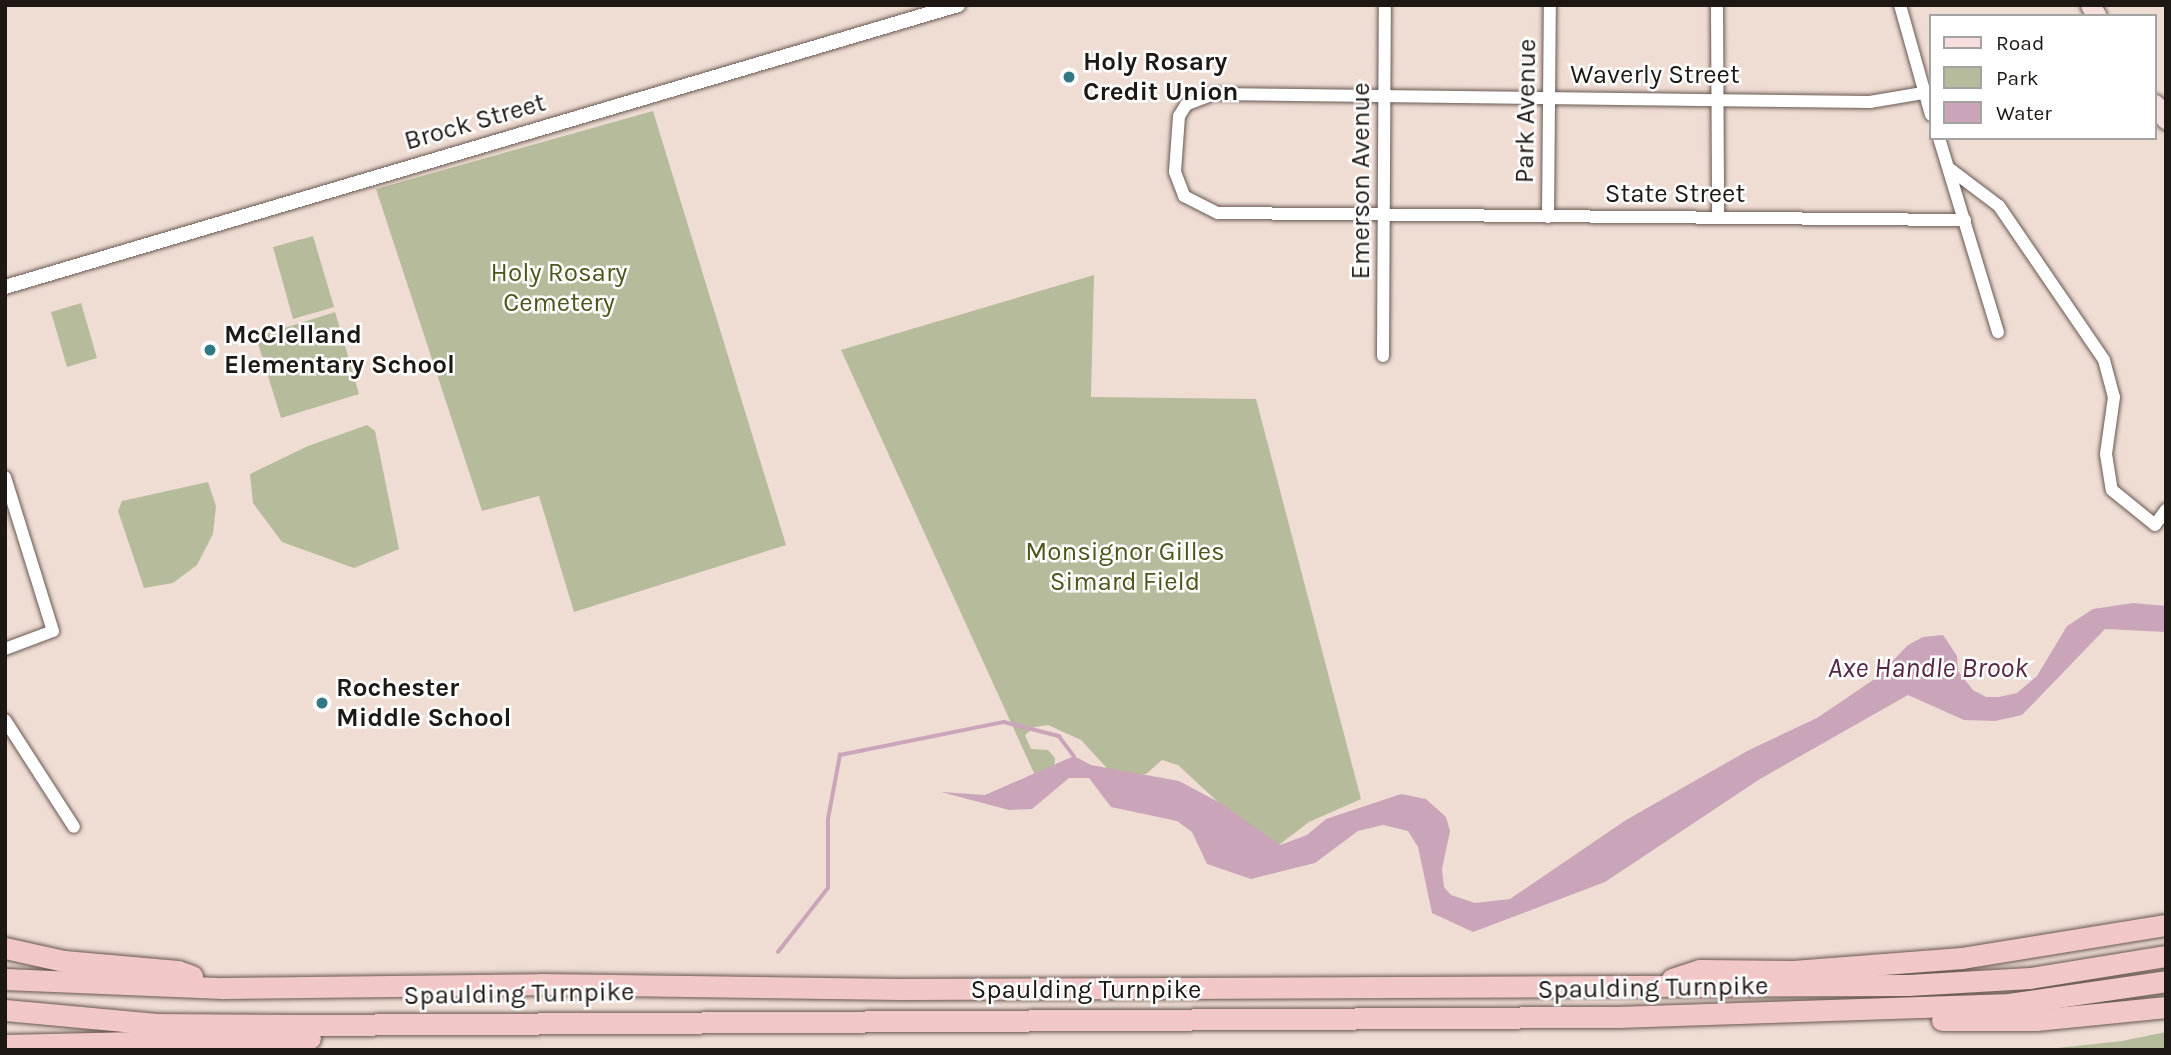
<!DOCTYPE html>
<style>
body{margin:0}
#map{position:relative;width:2171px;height:1055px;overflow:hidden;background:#efddd4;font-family:Karla,sans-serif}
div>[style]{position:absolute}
.green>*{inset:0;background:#b6bb9b}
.water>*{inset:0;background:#caa5b9}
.stream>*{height:3.5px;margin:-1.75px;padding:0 1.75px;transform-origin:1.75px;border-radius:1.75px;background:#caa5b9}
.roads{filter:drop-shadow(0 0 2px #675851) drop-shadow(0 0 2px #675851)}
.minor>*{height:12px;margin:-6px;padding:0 6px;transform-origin:6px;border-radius:6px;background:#fff}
.tertiary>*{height:14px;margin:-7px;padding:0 7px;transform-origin:7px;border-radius:7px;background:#fff}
.primary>*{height:19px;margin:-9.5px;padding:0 9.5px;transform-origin:9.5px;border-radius:9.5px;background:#f7dddd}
.motorway>*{height:21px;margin:-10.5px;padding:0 10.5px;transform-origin:10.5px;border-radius:10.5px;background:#f2c7c7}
.dots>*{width:19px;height:19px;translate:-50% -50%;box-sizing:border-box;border:4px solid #fff;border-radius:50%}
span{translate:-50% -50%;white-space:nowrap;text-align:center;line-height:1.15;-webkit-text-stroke:5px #fff;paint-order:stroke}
.poi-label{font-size:26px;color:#1e1815;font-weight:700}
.left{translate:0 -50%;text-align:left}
.street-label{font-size:26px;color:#1e1815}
.park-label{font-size:26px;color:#4f551b}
.water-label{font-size:28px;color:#582844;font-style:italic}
.frame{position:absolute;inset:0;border:7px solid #1e1815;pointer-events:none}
.legend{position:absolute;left:1929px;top:14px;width:228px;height:126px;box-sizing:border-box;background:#fff;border:2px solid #a5a3a1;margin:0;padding:9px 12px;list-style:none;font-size:21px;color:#1e1815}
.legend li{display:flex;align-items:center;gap:14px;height:35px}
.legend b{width:35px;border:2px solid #a5a3a1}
</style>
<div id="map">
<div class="green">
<i style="clip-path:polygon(653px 111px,786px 545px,574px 612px,539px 496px,482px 511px,376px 189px)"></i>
<i style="clip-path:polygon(313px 236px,334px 307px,293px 319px,273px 247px)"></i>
<i style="clip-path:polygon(1094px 275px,1091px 397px,1256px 399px,1361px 799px,1309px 822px,1271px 851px,1178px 765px,1162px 760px,1146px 774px,1116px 778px,1081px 740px,1048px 725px,1035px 727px,1025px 735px,1031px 749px,1048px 750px,1055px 758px,1054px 768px,1039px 784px,841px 350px)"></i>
<i style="clip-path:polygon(81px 303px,97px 358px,67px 367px,51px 312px)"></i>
<i style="clip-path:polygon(335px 312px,359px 394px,281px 418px,256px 337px)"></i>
<i style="clip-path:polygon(367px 425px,375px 431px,399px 549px,354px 568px,282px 542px,253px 503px,250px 474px,308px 446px)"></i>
<i style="clip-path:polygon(208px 482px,216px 506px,213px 534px,197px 565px,173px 583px,144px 588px,118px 511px,122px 501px)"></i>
<i style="clip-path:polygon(2166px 1032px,2166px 1050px,2039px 1050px,2122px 1041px)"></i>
</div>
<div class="water">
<i style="clip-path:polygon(2133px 603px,2166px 606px,2166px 632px,2105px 629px,2022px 715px,1995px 721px,1964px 720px,1908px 695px,1760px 779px,1605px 882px,1473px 932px,1432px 913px,1418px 847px,1408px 831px,1383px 825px,1358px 831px,1315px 863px,1251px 879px,1207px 864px,1192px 832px,1177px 821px,1111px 807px,1089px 778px,1069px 778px,1032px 809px,1009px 810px,941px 792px,985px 795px,1074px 756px,1091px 765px,1179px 781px,1224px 805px,1280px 845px,1307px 835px,1326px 819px,1401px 794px,1426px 799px,1446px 817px,1450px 831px,1442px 869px,1444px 887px,1451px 895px,1475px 903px,1510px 899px,1626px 820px,1749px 750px,1817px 718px,1876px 678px,1908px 645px,1923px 637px,1943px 635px,1957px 656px,1958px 671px,1973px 690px,1986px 697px,1999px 697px,2017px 693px,2037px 676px,2067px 626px,2093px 609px)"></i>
</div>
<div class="stream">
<i style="left:778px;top:952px;width:81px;rotate:-52deg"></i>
<i style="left:828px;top:888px;width:69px;rotate:-90deg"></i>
<i style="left:828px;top:819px;width:65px;rotate:-79.4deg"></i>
<i style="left:840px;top:755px;width:167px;rotate:-11.4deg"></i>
<i style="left:1004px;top:722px;width:57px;rotate:14.3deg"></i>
<i style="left:1059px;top:736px;width:25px;rotate:53deg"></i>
</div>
<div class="roads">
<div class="minor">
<i style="left:1717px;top:5px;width:212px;rotate:89.7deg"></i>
<i style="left:1900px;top:5px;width:114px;rotate:74.3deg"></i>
<i style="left:1923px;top:93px;width:54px;rotate:170.4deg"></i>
<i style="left:1870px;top:102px;width:656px;rotate:-179.3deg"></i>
<i style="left:1214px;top:94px;width:30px;rotate:159deg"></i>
<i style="left:1186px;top:105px;width:13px;rotate:122deg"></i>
<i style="left:1179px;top:116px;width:56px;rotate:94.1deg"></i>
<i style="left:1175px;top:172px;width:26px;rotate:69deg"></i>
<i style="left:1184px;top:196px;width:38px;rotate:27deg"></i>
<i style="left:1218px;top:213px;width:747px;rotate:0.54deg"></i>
<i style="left:1939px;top:138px;width:203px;rotate:73.1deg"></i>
<i style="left:1950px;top:169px;width:61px;rotate:37.1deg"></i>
<i style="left:1999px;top:206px;width:186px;rotate:55.7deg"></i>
<i style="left:2104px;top:360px;width:38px;rotate:75deg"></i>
<i style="left:2114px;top:397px;width:58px;rotate:98deg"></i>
<i style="left:2106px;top:454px;width:36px;rotate:81deg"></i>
<i style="left:2112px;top:490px;width:55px;rotate:39.1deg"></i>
<i style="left:2155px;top:525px;width:19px;rotate:-54deg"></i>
<i style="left:1548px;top:217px;width:212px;rotate:-89.5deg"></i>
<i style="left:1383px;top:356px;width:351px;rotate:-89.7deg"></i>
<i style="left:5px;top:477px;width:161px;rotate:72.7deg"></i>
<i style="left:53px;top:631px;width:51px;rotate:159.4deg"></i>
<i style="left:5px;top:720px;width:127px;rotate:57.2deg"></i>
</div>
<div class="tertiary">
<i style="left:5px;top:287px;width:994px;rotate:-16.48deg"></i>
</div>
<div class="primary">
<i style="left:2090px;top:5px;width:13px;rotate:58deg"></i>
<i style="left:2155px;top:104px;width:19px;rotate:55deg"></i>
</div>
<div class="motorway">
<i style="left:5px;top:948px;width:60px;rotate:12.4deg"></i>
<i style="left:64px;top:961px;width:114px;rotate:5deg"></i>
<i style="left:178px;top:971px;width:15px;rotate:20deg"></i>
<i style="left:5px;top:979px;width:218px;rotate:2.4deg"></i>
<i style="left:223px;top:988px;width:317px;rotate:-0.7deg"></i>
<i style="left:540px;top:984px;width:360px;rotate:0.8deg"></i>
<i style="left:900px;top:989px;width:1008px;rotate:-0.23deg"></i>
<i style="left:1908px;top:985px;width:122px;rotate:-3.3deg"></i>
<i style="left:2030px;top:978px;width:138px;rotate:-9.2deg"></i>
<i style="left:1672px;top:979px;width:29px;rotate:-18deg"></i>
<i style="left:1700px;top:970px;width:93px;rotate:0.6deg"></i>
<i style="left:1793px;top:971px;width:169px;rotate:-4.4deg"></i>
<i style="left:1962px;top:958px;width:207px;rotate:-9.2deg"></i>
<i style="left:5px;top:1010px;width:152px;rotate:5.3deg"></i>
<i style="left:156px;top:1024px;width:137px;rotate:0.4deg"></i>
<i style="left:293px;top:1025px;width:1327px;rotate:-0.35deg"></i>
<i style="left:1620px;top:1017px;width:389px;rotate:-1.9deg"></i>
<i style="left:2009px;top:1004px;width:159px;rotate:-8.3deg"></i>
<i style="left:1942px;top:1020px;width:94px"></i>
<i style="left:2036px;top:1020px;width:131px;rotate:-5.7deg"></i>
<i style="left:5px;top:1045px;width:305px;rotate:-1.3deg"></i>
</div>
</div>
<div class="dots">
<i style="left:1069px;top:77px;background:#327885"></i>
<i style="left:210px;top:350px;background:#327885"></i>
<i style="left:322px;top:703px;background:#327885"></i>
</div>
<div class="poi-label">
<span class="left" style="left:1083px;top:77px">Holy Rosary<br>Credit Union</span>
<span class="left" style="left:224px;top:350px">McClelland<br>Elementary School</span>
<span class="left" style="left:336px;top:703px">Rochester<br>Middle School</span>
</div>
<div class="street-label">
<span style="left:1655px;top:75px">Waverly Street</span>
<span style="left:1526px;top:111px;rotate:-89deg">Park Avenue</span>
<span style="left:475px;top:122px;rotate:-16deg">Brock Street</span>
<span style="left:1361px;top:181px;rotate:-90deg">Emerson Avenue</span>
<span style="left:1675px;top:194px">State Street</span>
<span style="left:1653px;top:988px;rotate:-1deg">Spaulding Turnpike</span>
<span style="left:1086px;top:990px">Spaulding Turnpike</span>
<span style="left:519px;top:994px;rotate:-1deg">Spaulding Turnpike</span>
</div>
<div class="park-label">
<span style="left:559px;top:288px">Holy Rosary<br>Cemetery</span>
<span style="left:1125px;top:567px">Monsignor Gilles<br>Simard Field</span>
</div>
<div class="water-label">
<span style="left:1928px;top:668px">Axe Handle Brook</span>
</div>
<div class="frame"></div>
<ul class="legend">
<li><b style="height:9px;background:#f7dddd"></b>Road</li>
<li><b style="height:19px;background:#b6bb9b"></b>Park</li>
<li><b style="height:19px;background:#caa5b9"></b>Water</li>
</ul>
</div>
